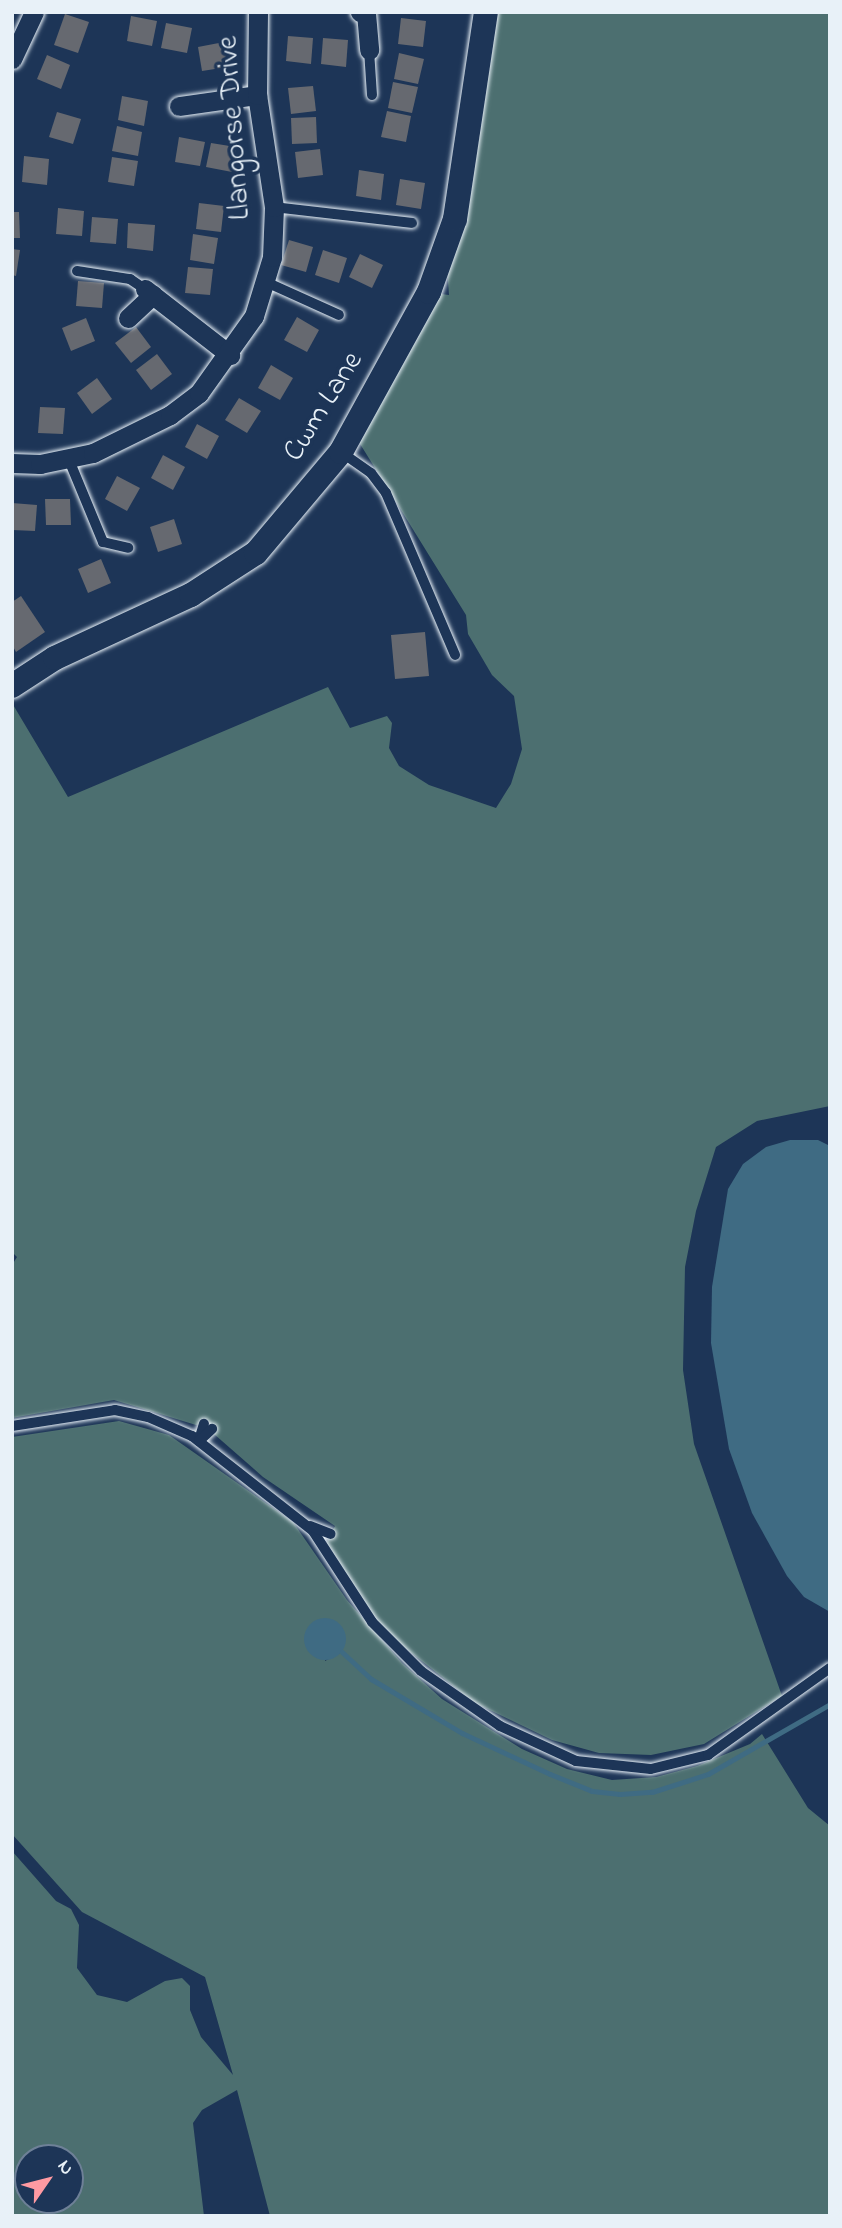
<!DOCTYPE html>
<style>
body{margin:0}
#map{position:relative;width:842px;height:2228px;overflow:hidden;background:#1d3557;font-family:"Indie Flower",sans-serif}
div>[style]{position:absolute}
.green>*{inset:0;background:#4c6f70}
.water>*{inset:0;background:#3f6b83}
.round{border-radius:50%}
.stream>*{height:5px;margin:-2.5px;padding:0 2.5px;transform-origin:2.5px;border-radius:2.5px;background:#3f6b83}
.building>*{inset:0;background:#666970}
.roads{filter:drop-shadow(0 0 2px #e8f1f8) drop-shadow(0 0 2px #e8f1f8)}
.service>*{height:10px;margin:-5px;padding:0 5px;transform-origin:5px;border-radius:5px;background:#1d3557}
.minor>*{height:19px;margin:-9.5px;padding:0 9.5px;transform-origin:9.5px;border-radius:9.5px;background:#1d3557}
.tertiary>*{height:24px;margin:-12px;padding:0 12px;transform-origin:12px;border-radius:12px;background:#1d3557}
span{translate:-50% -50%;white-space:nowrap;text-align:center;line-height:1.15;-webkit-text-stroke:7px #1d3557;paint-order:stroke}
.street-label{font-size:30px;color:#e8f1f8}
.frame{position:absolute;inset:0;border:14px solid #e8f1f8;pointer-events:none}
.north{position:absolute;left:14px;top:2144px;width:70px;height:70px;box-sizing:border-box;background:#1d3557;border:2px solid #6e8097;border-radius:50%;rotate:55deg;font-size:19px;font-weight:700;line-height:28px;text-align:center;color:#e8f1f8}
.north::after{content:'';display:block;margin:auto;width:24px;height:32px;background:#ff9aa2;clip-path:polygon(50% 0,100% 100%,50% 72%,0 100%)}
</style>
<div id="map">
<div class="green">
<i style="clip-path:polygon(493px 12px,830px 12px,830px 1106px,757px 1121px,716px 1147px,696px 1211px,685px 1267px,683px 1370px,694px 1444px,782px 1696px,704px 1744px,651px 1755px,599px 1753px,552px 1740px,475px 1703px,390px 1636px,353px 1593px,326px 1544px,335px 1526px,263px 1477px,214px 1434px,210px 1423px,196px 1425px,114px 1400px,12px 1418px,12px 1265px,17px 1257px,12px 1252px,12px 703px,68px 797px,328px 687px,350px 728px,387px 716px,392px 723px,389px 748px,399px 766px,429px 785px,496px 808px,511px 784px,522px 749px,514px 696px,492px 675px,468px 634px,466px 615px,357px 439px,441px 294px,449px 295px,447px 266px)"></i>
<i style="clip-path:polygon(evenodd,119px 1421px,169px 1435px,293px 1522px,347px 1600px,402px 1663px,442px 1699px,522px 1749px,567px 1769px,612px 1780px,656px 1777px,697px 1766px,750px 1744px,762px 1734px,808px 1808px,830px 1826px,830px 2216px,270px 2216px,237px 2090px,202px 2110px,193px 2123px,204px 2216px,12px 2216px,12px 1851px,56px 1901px,71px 1909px,79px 1925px,77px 1968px,97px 1995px,127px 2002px,165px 1981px,182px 1978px,190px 1986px,190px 2010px,201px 2037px,233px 2075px,205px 1977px,82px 1912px,12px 1834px,12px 1437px,119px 1421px,327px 1621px,343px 1629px,342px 1652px,325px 1661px,327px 1621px,119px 1421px,28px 2158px,70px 2158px,70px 2200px,28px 2200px,28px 2158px)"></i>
</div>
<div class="water">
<i style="clip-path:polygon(790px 1140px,818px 1140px,830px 1146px,830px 1612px,804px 1597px,787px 1576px,752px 1513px,729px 1449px,711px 1343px,712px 1287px,728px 1189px,743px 1164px,766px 1147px)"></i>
<i class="round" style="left:304px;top:1618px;width:42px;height:42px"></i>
</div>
<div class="stream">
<i style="left:342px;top:1652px;width:40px;rotate:43deg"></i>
<i style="left:371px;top:1679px;width:106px;rotate:30.7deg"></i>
<i style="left:462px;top:1733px;width:97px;rotate:25deg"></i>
<i style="left:550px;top:1774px;width:45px;rotate:22deg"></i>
<i style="left:592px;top:1791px;width:28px;rotate:6deg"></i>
<i style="left:620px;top:1794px;width:32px;rotate:-4deg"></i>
<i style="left:652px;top:1792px;width:59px;rotate:-17.8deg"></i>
<i style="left:708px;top:1774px;width:141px;rotate:-29.8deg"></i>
</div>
<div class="building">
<i style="clip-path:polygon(65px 14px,89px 22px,78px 53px,54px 45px)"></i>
<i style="clip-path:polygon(131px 16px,157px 21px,152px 46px,127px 41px)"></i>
<i style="clip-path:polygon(401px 18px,426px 21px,423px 47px,398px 44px)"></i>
<i style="clip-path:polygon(166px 23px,192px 28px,187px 53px,161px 48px)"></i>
<i style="clip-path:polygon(288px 36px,313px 38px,311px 64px,286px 61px)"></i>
<i style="clip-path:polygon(323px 38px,348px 40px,346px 67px,321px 64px)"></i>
<i style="clip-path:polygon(224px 42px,228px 67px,202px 71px,198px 47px)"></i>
<i style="clip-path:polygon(399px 53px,424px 59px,418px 84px,394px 79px)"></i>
<i style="clip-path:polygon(47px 55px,70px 65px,61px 89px,37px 79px)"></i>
<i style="clip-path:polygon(393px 82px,418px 87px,412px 113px,388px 108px)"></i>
<i style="clip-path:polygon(313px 86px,316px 111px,291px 114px,288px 88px)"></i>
<i style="clip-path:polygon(122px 96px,148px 101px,144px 126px,118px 120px)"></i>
<i style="clip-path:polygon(387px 111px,411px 116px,406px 142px,381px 137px)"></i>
<i style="clip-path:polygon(57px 112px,81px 119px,73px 144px,49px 137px)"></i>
<i style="clip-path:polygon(316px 117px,317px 143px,292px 144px,291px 118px)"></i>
<i style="clip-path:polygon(117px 126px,142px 132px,138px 156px,112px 151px)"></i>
<i style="clip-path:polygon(179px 137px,205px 142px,200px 166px,175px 162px)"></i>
<i style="clip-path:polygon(211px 143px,236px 147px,232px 172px,206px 167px)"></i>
<i style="clip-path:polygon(320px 149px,323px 175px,298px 178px,295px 152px)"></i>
<i style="clip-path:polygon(24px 156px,49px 159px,47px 185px,22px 182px)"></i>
<i style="clip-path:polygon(112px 157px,138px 161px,134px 186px,108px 182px)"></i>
<i style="clip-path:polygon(359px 170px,384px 174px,381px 200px,356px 196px)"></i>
<i style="clip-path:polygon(400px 179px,425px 183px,421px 209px,396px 205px)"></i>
<i style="clip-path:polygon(199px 203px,224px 206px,221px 232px,196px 229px)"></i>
<i style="clip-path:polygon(58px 208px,84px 211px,82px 236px,56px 234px)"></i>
<i style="clip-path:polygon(12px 212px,19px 212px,20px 238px,12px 238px)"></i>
<i style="clip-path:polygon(92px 217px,118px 219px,116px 244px,90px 242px)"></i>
<i style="clip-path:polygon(128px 223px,155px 225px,153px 251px,127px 248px)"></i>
<i style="clip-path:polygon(193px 234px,218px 238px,214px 264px,190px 260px)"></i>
<i style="clip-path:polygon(289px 240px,313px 247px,306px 272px,281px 265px)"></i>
<i style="clip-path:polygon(12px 249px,20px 250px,16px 276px,12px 275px)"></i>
<i style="clip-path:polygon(323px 250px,347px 258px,339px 283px,315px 275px)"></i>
<i style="clip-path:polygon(360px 254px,383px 265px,372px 288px,349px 277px)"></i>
<i style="clip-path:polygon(188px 267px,213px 269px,210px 295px,185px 293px)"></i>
<i style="clip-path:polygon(78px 281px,104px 283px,102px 308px,76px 306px)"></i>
<i style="clip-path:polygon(297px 317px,319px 330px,307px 352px,284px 340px)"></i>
<i style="clip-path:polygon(86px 318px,95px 341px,71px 351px,62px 328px)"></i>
<i style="clip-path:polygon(136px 327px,151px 347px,131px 363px,115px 343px)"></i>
<i style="clip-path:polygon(157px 354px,172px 374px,151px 390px,136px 370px)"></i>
<i style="clip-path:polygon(271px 365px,293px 378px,280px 400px,258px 388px)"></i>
<i style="clip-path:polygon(97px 378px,112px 399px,92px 414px,77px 393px)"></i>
<i style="clip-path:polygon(239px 398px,261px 411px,247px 433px,225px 420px)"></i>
<i style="clip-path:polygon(40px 407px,65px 408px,63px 434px,38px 433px)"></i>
<i style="clip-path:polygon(197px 424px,219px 436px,207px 459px,185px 447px)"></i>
<i style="clip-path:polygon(163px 455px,185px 467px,173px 490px,151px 478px)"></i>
<i style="clip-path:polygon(117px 476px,140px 488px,127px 511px,105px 499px)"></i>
<i style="clip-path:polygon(45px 499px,70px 499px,71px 525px,46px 525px)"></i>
<i style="clip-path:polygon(12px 503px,37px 505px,35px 531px,12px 530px)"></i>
<i style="clip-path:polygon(174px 519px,182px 544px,158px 552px,150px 527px)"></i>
<i style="clip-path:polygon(101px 559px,111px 583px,88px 593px,78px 569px)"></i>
<i style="clip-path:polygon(21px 596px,45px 632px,16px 652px,12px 645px,12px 602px)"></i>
<i style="clip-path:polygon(425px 632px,429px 676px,395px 679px,391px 635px)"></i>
</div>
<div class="roads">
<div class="service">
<i style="left:369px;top:50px;width:45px;rotate:86.2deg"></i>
<i style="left:274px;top:207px;width:139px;rotate:6.6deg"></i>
<i style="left:77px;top:271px;width:54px;rotate:8.6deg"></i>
<i style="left:130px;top:279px;width:18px;rotate:34deg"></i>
<i style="left:266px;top:282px;width:80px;rotate:24.3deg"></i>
<i style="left:341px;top:452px;width:37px;rotate:35deg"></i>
<i style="left:371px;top:473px;width:25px;rotate:53deg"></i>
<i style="left:386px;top:493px;width:176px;rotate:66.9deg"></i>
<i style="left:69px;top:460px;width:89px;rotate:67.5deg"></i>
<i style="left:103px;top:542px;width:26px;rotate:13deg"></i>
<i style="left:12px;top:1426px;width:104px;rotate:-8.8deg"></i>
<i style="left:115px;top:1410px;width:34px;rotate:12deg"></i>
<i style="left:148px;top:1417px;width:48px;rotate:23.4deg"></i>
<i style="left:192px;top:1436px;width:154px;rotate:38.1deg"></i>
<i style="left:313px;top:1531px;width:108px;rotate:57deg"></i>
<i style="left:372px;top:1622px;width:69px;rotate:45deg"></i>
<i style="left:421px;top:1671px;width:96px;rotate:34.8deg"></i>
<i style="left:500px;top:1726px;width:84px;rotate:24.7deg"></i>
<i style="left:576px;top:1761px;width:75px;rotate:6.1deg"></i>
<i style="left:651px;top:1769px;width:59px;rotate:-13.8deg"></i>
<i style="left:708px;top:1755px;width:150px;rotate:-35.5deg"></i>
<i style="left:199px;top:1440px;width:17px;rotate:-73deg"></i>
<i style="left:199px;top:1441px;width:18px;rotate:-43deg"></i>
<i style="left:310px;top:1526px;width:22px;rotate:21deg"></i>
</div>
<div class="minor">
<i style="left:360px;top:12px;width:6px;rotate:9deg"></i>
<i style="left:366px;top:13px;width:37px;rotate:85deg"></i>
<i style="left:12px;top:59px;width:52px;rotate:-64.9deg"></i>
<i style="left:179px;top:106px;width:79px;rotate:-8deg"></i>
<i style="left:145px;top:289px;width:108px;rotate:37.8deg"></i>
<i style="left:128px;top:318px;width:34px;rotate:-43deg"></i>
<i style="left:12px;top:463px;width:28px;rotate:2deg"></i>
<i style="left:40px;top:464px;width:54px;rotate:-11.7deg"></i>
<i style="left:93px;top:453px;width:86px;rotate:-26.3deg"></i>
<i style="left:170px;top:415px;width:36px;rotate:-37deg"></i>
<i style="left:199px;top:393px;width:95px;rotate:-54.5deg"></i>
<i style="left:254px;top:316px;width:62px;rotate:-73deg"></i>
<i style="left:272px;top:257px;width:50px;rotate:-87.7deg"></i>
<i style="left:274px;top:207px;width:113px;rotate:-98.6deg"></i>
<i style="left:257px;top:95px;width:83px;rotate:-89.3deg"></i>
</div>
<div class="tertiary">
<i style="left:12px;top:686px;width:51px;rotate:-33.1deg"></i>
<i style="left:55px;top:658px;width:150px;rotate:-24.9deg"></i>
<i style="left:191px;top:595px;width:77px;rotate:-32.9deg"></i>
<i style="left:256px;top:553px;width:132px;rotate:-49.9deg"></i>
<i style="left:341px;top:452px;width:183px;rotate:-61.2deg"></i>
<i style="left:429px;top:292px;width:77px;rotate:-70.4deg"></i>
<i style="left:455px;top:219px;width:209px;rotate:-81.5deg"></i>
</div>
</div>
<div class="street-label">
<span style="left:235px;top:128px;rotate:-94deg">Llangorse Drive</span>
<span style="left:324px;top:407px;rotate:-58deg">Cwm Lane</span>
</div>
<div class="frame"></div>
<div class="north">N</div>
</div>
